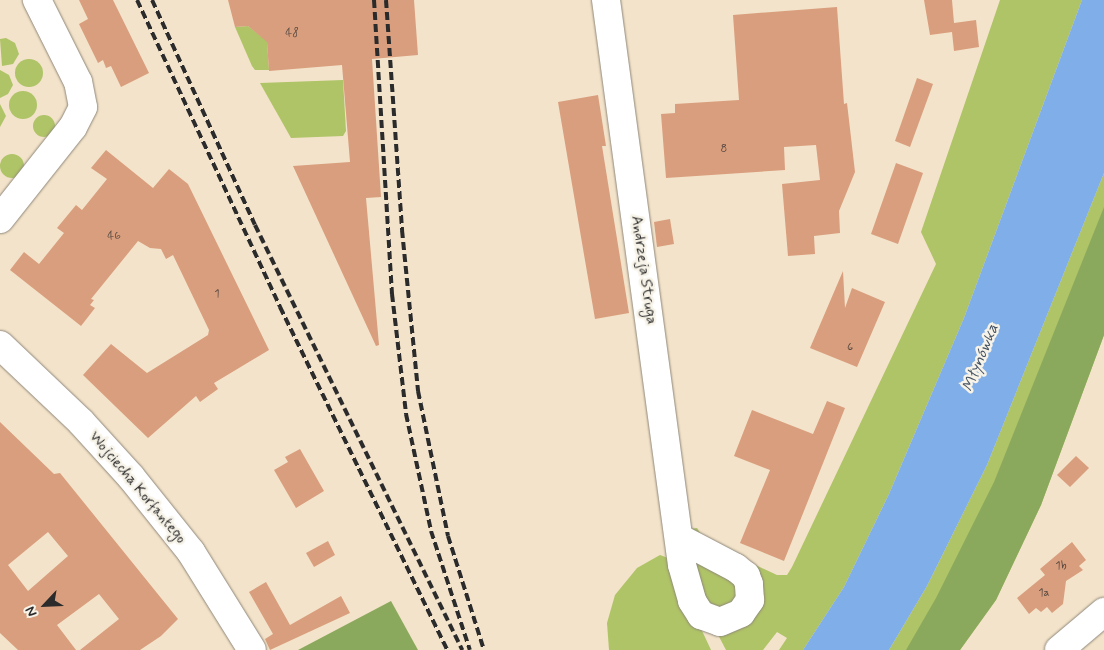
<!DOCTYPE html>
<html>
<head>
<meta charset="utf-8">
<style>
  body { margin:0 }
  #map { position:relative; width:1104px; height:650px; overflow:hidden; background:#f3e3ca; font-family:Mynerve,sans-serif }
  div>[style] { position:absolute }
  .green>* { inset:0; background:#afc367 }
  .round { border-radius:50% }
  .forest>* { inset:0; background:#8ba95c }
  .water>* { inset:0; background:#7faee9 }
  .building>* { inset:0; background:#d99e7d }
  .roads { filter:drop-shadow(0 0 1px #8f877a) drop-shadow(0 0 1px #8f877a) }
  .minor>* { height:28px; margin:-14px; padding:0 14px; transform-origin:14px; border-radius:14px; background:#fff }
  .rail>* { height:4px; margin-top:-2px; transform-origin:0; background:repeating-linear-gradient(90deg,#2b2b2b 0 8px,transparent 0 12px) }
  span { translate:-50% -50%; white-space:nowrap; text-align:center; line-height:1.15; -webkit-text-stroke:5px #f7f3e8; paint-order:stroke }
  .number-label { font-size:12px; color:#564840 }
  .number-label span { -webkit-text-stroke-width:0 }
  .street-label { font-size:15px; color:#2b2b2b }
  .water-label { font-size:16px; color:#445264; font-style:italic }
  .north { position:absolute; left:20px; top:580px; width:50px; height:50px; -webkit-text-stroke:4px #f7f3e8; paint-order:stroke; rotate:245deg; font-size:14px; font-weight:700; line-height:20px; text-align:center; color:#2b2b2b }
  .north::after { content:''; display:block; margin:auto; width:18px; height:22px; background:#2b2b2b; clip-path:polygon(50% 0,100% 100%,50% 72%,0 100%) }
</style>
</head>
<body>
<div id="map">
  <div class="green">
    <div style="clip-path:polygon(1000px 0,1082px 0,964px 318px,889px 494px,844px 587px,803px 650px,779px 650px,787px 638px,777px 632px,763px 650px,726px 650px,715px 629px,754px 608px,690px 529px,697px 528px,706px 542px,777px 575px,787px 575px,792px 567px,936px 264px,921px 232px)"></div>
    <div style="clip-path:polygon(248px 26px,267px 41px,269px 70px,255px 70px,252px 66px,235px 27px)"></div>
    <div style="clip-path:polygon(6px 38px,15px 43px,19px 54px,13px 64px,2px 66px,0 39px)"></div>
    <div class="round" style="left:15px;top:59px;width:28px;height:28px"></div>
    <div style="clip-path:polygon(0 70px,9px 75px,13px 85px,8px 94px,0 98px)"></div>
    <div style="clip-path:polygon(343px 80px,346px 131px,343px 136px,291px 138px,260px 83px)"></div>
    <div class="round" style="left:9px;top:91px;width:28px;height:28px"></div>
    <div style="clip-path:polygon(0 104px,6px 116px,0 127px)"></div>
    <div class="round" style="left:33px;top:115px;width:22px;height:22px"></div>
    <div class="round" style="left:0;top:154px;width:24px;height:24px"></div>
    <div style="clip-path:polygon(1104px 173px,1104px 335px,1041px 505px,996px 600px,960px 650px,889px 650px,927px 586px,987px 465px)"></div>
    <div style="clip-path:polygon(660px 555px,668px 558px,711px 650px,609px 650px,607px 623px,615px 595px,637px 568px)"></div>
    <div style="clip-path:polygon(689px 558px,733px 574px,743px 598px,712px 614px)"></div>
  </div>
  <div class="forest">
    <div style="clip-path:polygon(1104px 207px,1104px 335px,1041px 505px,996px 600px,960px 650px,906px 650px,936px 598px,994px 482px)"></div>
    <div style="clip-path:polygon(391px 601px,418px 650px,298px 650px)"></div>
  </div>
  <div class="water">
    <div style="clip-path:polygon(1082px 0,1104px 0,1104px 173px,987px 465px,927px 586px,889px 650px,803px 650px,844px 587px,889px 494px,964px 318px)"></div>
  </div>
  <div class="building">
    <div style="clip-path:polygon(79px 0,113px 0,149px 73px,121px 87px,111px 66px,106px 68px,103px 60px,98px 63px,79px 24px,88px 19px)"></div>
    <div style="clip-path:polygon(228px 0,414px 0,418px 55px,372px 59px,381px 197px,366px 198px,379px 345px,376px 346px,293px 166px,350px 162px,342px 65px,269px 71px,267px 42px,248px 26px,235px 27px)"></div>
    <div style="clip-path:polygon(924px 0,952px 0,954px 23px,976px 20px,979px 47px,954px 51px,952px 32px,930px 35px)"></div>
    <div style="clip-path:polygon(837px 7px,844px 104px,847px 103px,855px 172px,839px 211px,840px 233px,814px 236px,815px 254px,788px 256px,782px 184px,820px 180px,816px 145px,784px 147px,785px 170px,666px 178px,661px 114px,675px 113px,675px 104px,739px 100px,733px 15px)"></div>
    <div style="clip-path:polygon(917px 78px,933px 84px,910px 147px,895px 141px)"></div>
    <div style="clip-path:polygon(598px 95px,606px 146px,602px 146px,629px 313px,595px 319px,558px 102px)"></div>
    <div style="clip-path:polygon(106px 150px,153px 188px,169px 169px,188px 184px,269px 350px,214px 383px,218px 389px,200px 402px,196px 396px,148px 438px,83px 375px,111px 344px,147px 373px,208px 335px,209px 330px,173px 255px,166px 259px,161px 249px,150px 248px,138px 241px,91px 299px,94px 300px,90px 305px,95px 308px,81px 326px,10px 270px,24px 252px,39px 264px,64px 233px,57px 228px,76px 205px,82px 210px,107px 179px,91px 168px)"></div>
    <div style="clip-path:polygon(896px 163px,923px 173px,898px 244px,871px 234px)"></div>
    <div style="clip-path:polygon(670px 219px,674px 244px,657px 247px,654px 222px)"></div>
    <div style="clip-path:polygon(843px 271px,845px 308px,852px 288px,885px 302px,857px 367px,810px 348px)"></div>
    <div style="clip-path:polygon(827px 401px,845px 408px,784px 561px,740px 543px,770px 470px,734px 456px,752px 410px,813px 434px)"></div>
    <div style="clip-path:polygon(evenodd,0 422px,54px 474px,60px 473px,178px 619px,161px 636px,140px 650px,80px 650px,119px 619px,99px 594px,57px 625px,76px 650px,18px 650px,0 633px,0 422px,48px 532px,68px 556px,28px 591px,8px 565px,48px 532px)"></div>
    <div style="clip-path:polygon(300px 449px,324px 491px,296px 508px,274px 470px,288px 462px,285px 457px)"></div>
    <div style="clip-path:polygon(1076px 456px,1089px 468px,1070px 487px,1057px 475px)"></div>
    <div style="clip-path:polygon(328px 541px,335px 555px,314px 567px,306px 553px)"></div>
    <div style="clip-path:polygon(1072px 542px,1086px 560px,1079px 566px,1083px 570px,1066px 581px,1063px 604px,1052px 613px,1047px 607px,1041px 612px,1036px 608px,1029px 614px,1017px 598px,1045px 575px,1040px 569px)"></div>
    <div style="clip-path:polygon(266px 582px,290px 625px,341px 596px,350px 613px,270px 650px,265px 639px,273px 634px,249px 592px)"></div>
  </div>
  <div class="roads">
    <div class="minor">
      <div style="left:606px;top:0;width:570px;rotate:82.34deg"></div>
      <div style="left:682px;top:565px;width:37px;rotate:74deg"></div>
      <div style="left:692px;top:601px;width:17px;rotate:57deg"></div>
      <div style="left:701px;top:615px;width:20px;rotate:20deg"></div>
      <div style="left:720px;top:622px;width:23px;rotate:-23deg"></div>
      <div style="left:741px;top:613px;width:16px;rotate:-55deg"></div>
      <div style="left:750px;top:600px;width:16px;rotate:-94deg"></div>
      <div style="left:749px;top:584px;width:9px;rotate:-111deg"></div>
      <div style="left:746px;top:576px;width:13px;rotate:-141deg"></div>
      <div style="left:736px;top:568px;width:62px;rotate:-152.2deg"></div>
      <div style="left:0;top:219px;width:117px;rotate:-51.6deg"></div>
      <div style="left:73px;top:127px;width:22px;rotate:-63deg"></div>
      <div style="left:83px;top:107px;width:25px;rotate:-101deg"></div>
      <div style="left:78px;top:82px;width:92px;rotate:-116.6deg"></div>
      <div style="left:0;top:345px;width:112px;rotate:43.5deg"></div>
      <div style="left:81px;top:422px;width:74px;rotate:47.7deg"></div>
      <div style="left:131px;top:477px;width:96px;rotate:51.3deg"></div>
      <div style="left:191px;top:552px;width:115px;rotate:58.1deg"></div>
      <div style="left:1059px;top:650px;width:59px;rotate:-40.2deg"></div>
    </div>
  </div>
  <div class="rail">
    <div style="left:137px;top:0;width:339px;rotate:65deg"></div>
    <div style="left:280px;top:307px;width:381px;rotate:64deg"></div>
    <div style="left:152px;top:0;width:247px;rotate:65.4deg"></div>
    <div style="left:255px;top:225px;width:473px;rotate:64deg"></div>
    <div style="left:374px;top:0;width:295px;rotate:86.5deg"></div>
    <div style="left:392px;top:294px;width:121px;rotate:83.3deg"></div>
    <div style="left:406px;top:414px;width:120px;rotate:77.9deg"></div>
    <div style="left:431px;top:531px;width:125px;rotate:71.9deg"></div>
    <div style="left:386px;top:0;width:231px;rotate:86deg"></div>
    <div style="left:402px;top:230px;width:162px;rotate:84.3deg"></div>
    <div style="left:418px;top:391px;width:148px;rotate:78.3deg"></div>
    <div style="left:448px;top:536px;width:120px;rotate:72.5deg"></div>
  </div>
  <div class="number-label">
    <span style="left:292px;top:34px">48</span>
    <span style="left:724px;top:150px">8</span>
    <span style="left:114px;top:237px">46</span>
    <span style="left:217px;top:295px">1</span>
    <span style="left:850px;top:348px">6</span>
    <span style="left:1061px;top:567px">1b</span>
    <span style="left:1044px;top:594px">1a</span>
  </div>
  <div class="street-label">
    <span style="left:643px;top:270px;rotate:82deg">Andrzeja Struga</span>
    <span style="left:137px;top:488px;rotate:50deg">Wojciecha Korfantego</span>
  </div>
  <div class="water-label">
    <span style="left:981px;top:358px;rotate:-68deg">Młynówka</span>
  </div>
  <div class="north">N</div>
</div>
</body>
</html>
